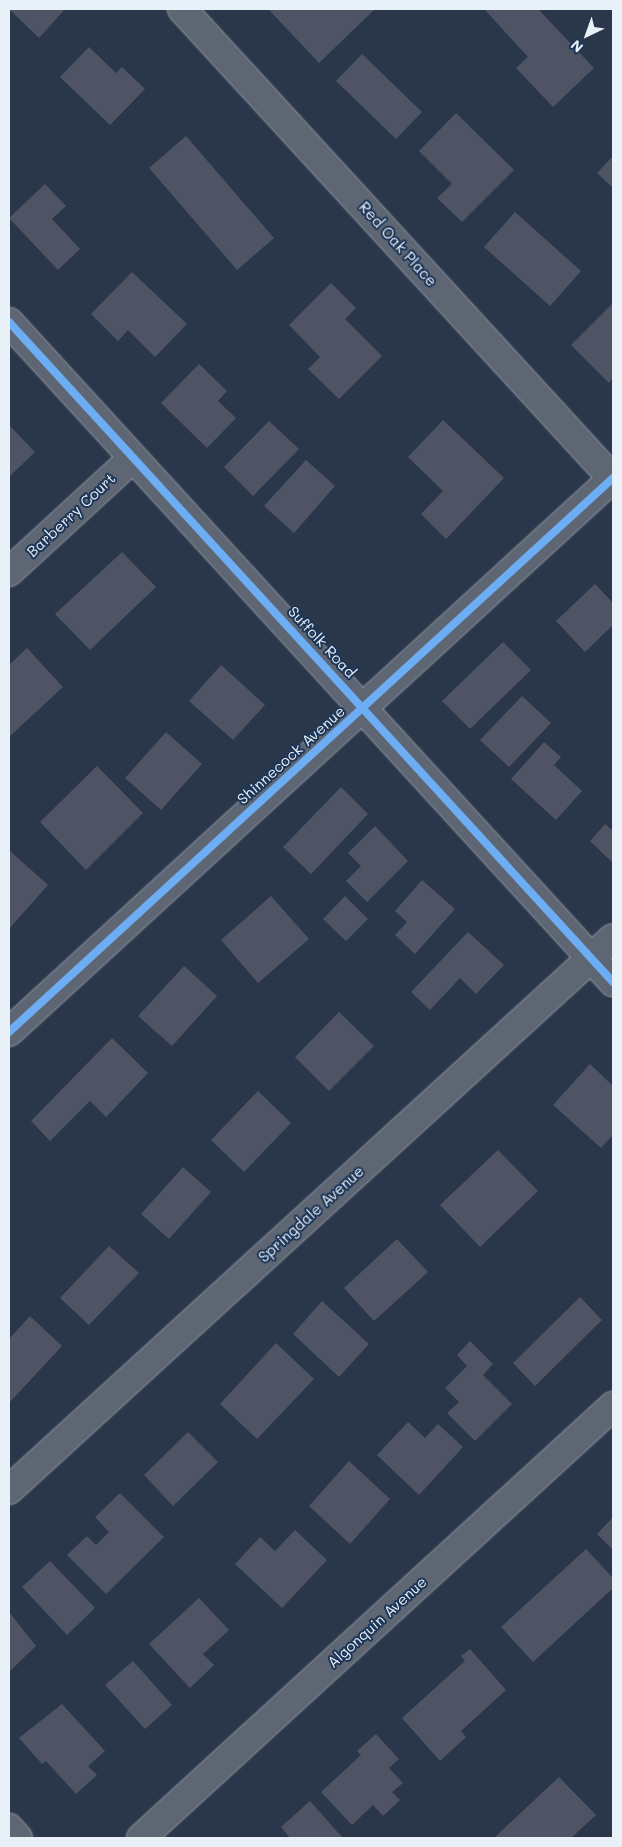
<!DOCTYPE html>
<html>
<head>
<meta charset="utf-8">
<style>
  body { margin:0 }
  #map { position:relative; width:622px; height:1847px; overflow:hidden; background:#2a374a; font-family:Mali,sans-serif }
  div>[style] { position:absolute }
  .building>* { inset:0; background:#4e5464 }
  .roads { filter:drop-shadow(0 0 1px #959da7) drop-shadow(0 0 1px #959da7) }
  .street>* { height:28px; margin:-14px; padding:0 14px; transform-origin:14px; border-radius:14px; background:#5d6672 }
  .cycleway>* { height:8px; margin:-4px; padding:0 4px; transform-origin:4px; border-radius:4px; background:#6dadf4 }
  span { translate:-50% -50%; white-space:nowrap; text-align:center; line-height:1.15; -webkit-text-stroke:4px #1d3557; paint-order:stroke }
  .street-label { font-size:15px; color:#e8f1f8 }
  .frame { position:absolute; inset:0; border:10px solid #e8f1f8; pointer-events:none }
  .north { position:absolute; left:562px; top:10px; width:50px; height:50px; -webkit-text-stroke:4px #1d3557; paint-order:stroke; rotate:222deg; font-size:14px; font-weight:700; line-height:20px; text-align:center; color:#e8f1f8 }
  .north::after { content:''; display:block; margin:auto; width:18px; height:22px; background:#e8f1f8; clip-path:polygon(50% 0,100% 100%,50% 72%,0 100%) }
</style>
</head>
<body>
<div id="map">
  <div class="building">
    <div style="clip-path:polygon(9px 9px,65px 9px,39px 38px)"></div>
    <div style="clip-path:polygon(273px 9px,373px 9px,374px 10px,319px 63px,270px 11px)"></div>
    <div style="clip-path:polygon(484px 9px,538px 9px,594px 68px,553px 107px,516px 68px,528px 57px)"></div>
    <div style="clip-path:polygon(89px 47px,116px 73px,122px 67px,145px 89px,110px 125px,60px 77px)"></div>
    <div style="clip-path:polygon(362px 54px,422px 112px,396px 139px,336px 81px)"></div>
    <div style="clip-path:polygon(456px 113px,514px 170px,462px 222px,437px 198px,452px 184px,419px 151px)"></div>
    <div style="clip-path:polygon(186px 136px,274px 238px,237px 270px,149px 168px)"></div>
    <div style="clip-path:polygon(613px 156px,613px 188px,597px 173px)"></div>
    <div style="clip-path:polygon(45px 184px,66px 206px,52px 219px,80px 249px,58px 270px,9px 218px)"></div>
    <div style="clip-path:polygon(515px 212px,581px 271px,550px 306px,484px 247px)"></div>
    <div style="clip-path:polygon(132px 272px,187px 324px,155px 357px,128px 330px,118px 341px,91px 314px)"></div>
    <div style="clip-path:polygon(331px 283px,356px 308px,345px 319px,382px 356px,339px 399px,308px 369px,320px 357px,289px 325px)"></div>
    <div style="clip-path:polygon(613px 303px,613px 378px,609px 383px,571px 345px)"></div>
    <div style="clip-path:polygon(199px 364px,227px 391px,218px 401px,236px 418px,207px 448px,161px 403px)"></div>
    <div style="clip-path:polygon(443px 420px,504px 478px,446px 539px,421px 514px,443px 491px,408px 457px)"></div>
    <div style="clip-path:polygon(269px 421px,299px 449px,253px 496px,224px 467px)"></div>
    <div style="clip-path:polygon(9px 425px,35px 452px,9px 477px)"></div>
    <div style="clip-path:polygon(306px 460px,335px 486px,294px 533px,264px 506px)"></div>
    <div style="clip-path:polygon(122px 552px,156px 587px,90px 650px,55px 614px)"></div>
    <div style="clip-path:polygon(595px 584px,613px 603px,613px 625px,585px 652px,556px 621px)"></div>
    <div style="clip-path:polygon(503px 642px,531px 670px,470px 729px,442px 701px)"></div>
    <div style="clip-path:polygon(27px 648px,63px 687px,9px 737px,9px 665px)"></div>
    <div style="clip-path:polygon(221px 665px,265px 705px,233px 740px,189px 701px)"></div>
    <div style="clip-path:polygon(522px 696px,551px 723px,509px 767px,480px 740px)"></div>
    <div style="clip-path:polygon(166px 732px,202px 764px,161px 810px,125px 778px)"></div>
    <div style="clip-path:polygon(544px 742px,561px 757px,554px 765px,582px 791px,556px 820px,511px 779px)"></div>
    <div style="clip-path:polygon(97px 766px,143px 813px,86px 870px,40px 822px)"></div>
    <div style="clip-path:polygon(341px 787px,368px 814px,311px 874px,283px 847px)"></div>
    <div style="clip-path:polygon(605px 824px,613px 831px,613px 863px,590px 841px)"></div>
    <div style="clip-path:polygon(375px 826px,408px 861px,367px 902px,346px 881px,361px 866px,348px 853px)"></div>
    <div style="clip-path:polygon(9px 850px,48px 885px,9px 929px)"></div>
    <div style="clip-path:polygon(422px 880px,455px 909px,415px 954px,395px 935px,407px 922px,395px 911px)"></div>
    <div style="clip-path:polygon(271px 896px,309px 939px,258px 983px,221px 940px)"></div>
    <div style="clip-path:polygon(345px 896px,368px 919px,346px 941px,323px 919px)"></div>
    <div style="clip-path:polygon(468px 932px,504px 965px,476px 994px,460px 978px,430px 1010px,411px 992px)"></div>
    <div style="clip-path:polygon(184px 966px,217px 996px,172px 1046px,138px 1016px)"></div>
    <div style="clip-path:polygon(339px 1012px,374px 1046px,329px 1091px,295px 1057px)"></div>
    <div style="clip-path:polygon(112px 1038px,148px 1073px,106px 1117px,90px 1101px,50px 1141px,31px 1121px)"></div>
    <div style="clip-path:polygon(590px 1064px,613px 1086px,613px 1135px,601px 1148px,553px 1105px)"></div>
    <div style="clip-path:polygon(258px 1091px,291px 1123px,244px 1172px,211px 1140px)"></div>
    <div style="clip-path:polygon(498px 1150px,538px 1191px,480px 1247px,440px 1205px)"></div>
    <div style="clip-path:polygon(183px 1167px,211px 1192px,169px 1239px,141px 1214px)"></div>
    <div style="clip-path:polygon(397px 1239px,428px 1272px,374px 1321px,344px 1288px)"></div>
    <div style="clip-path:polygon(109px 1246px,139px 1273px,89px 1325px,60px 1298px)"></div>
    <div style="clip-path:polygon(580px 1297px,602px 1320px,535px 1386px,513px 1363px)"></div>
    <div style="clip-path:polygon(322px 1301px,369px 1344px,339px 1377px,293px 1334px)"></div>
    <div style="clip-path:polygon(30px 1316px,62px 1346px,9px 1403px,9px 1339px)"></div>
    <div style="clip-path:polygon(470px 1341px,493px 1364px,483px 1375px,512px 1404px,475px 1441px,447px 1413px,459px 1402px,445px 1388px,467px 1366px,457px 1355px)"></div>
    <div style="clip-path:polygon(276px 1343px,314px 1379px,257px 1439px,220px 1404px)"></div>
    <div style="clip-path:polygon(408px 1422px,425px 1438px,438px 1424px,463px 1447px,419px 1495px,377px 1455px)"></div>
    <div style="clip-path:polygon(188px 1432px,218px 1462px,173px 1506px,144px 1475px)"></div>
    <div style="clip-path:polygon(349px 1461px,390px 1499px,350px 1544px,309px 1506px)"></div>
    <div style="clip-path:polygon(120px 1493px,164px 1537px,106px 1594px,67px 1555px,87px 1536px,96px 1545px,109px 1532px,95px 1517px)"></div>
    <div style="clip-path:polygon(613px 1517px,613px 1550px,597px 1534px)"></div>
    <div style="clip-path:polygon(295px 1530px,327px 1560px,282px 1608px,235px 1564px,260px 1537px,275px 1551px)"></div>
    <div style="clip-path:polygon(586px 1549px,613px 1578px,613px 1588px,533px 1662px,501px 1627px)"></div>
    <div style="clip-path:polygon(50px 1561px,95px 1608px,67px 1635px,22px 1587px)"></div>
    <div style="clip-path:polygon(199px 1598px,229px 1630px,203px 1654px,214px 1665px,190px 1688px,149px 1644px)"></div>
    <div style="clip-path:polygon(9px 1612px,36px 1646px,9px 1672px)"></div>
    <div style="clip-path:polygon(470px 1649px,506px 1690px,461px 1731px,466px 1737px,440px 1761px,402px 1718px,465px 1661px,461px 1656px)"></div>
    <div style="clip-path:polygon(133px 1661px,172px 1705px,145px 1729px,105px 1685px)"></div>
    <div style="clip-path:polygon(62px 1704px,105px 1751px,88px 1766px,97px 1775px,76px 1794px,46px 1761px,42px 1764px,19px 1738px)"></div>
    <div style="clip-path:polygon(376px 1734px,399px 1759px,389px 1768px,403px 1783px,392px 1792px,400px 1800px,383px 1816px,373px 1805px,352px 1825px,321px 1792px,361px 1755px,357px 1751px)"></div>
    <div style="clip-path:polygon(559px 1777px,596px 1815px,571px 1838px,495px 1837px)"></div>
    <div style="clip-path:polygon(310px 1801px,342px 1837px,341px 1838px,290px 1838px,281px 1827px)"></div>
  </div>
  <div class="roads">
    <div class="street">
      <div style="left:182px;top:9px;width:638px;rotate:47.48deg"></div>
      <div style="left:9px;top:322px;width:895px;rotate:47.54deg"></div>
      <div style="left:9px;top:572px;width:168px;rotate:-42.6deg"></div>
      <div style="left:9px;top:1032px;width:820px;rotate:-42.53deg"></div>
      <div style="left:9px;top:1490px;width:818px;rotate:-42.42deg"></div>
      <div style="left:9px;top:1828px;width:13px;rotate:48deg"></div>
      <div style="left:141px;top:1838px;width:640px;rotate:-42.47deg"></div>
    </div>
  </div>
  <div class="cycleway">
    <div style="left:9px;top:322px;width:895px;rotate:47.54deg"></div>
    <div style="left:9px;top:1032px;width:820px;rotate:-42.53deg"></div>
  </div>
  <div class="street-label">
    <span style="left:398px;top:244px;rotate:48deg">Red Oak Place</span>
    <span style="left:71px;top:515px;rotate:-43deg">Barberry Court</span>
    <span style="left:322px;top:642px;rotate:47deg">Suffolk Road</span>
    <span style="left:291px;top:755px;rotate:-42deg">Shinnecock Avenue</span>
    <span style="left:311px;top:1214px;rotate:-42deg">Springdale Avenue</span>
    <span style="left:377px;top:1622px;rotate:-42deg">Algonquin Avenue</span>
  </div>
  <div class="frame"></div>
  <div class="north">N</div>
</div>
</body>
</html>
